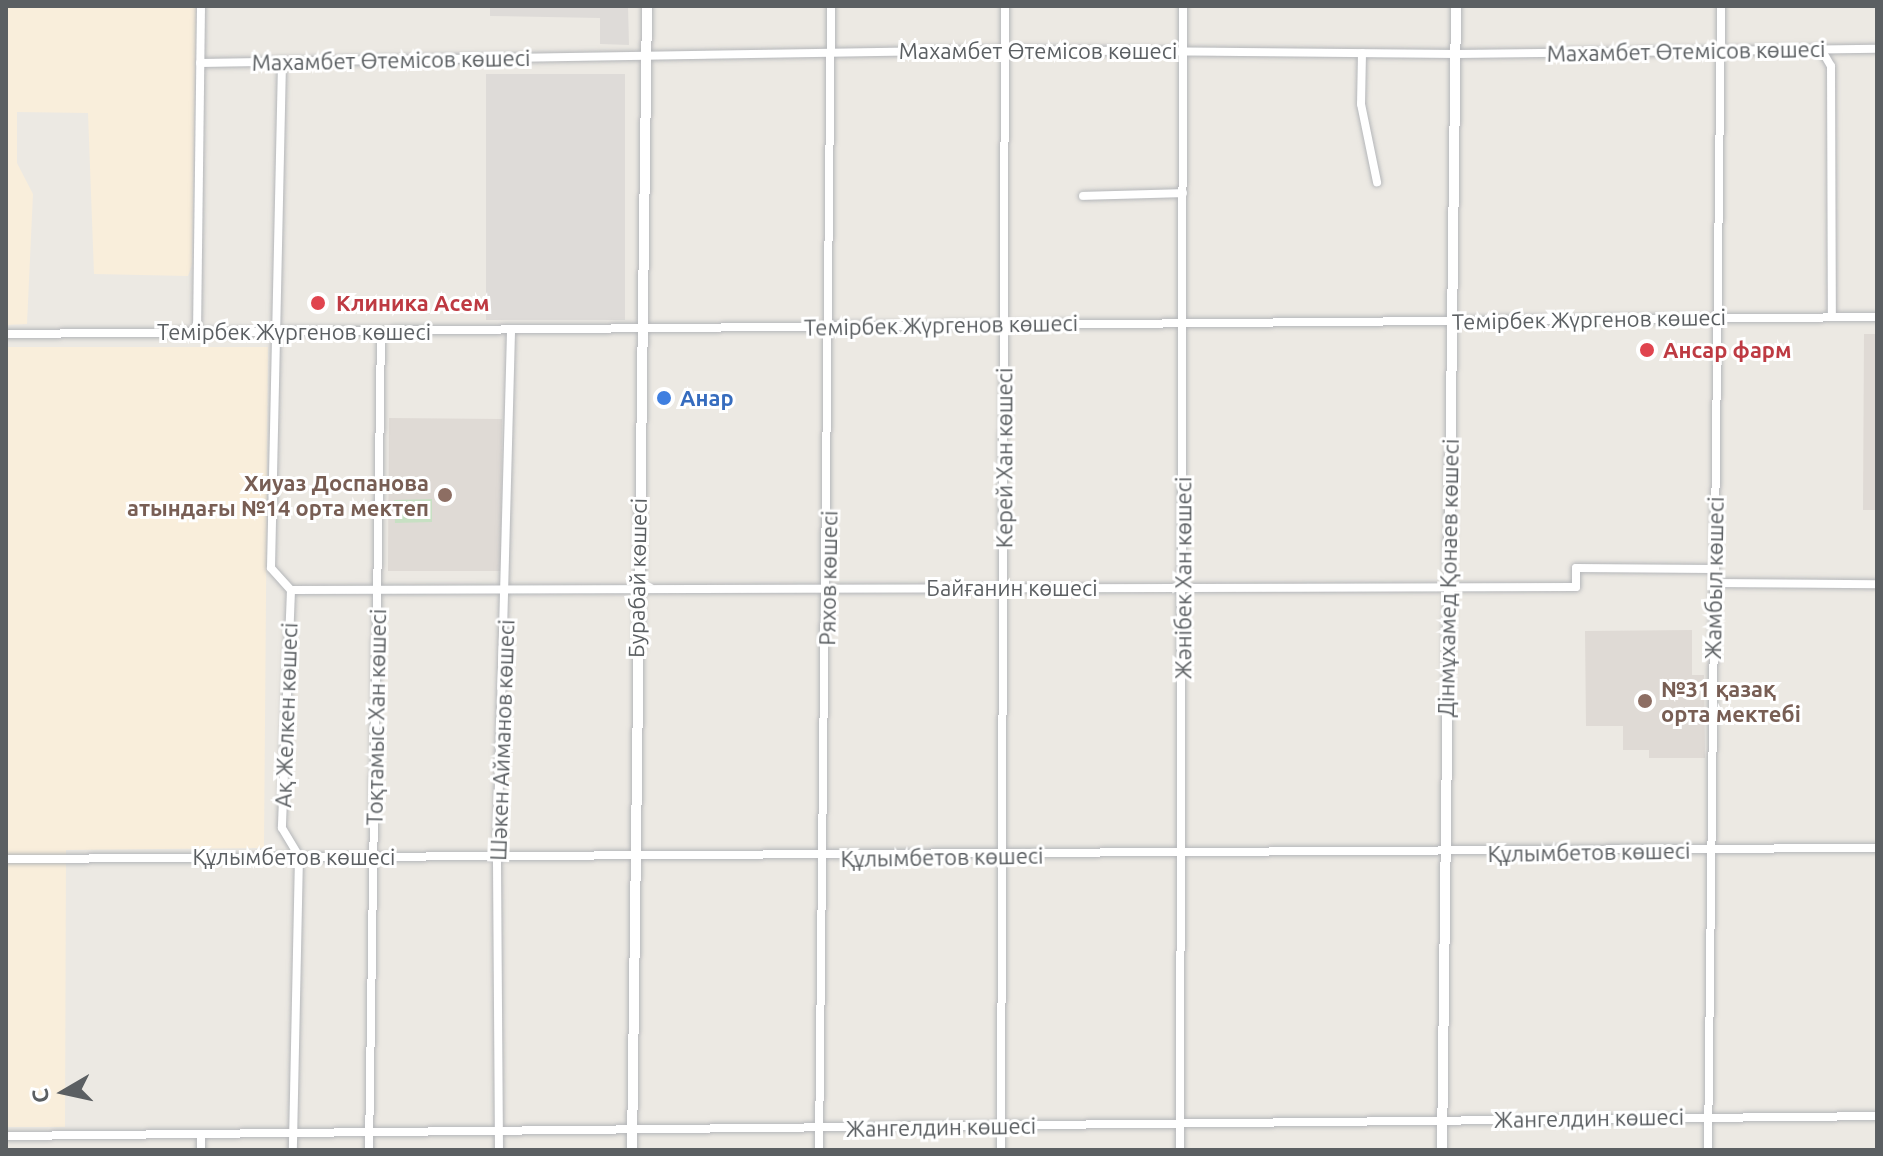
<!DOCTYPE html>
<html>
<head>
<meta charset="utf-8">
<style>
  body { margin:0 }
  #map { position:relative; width:1883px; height:1156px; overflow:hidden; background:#ece9e3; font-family:Ubuntu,sans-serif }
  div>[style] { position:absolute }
  .commercial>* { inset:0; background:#f9eedb }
  .industrial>* { inset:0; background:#dedbd8 }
  .education>* { inset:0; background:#dfdad5 }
  .green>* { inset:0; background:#c7e0c3 }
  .roads { filter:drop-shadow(0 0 2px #b4b6b9) drop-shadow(0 0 2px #b4b6b9) }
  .minor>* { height:8px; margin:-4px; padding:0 4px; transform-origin:4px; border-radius:4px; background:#fff }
  .tertiary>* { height:10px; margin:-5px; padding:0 5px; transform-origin:5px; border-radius:5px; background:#fff }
  .dots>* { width:22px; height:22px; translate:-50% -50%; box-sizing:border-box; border:4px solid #fff; border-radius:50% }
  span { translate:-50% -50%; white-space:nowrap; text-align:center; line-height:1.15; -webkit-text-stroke:6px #fff; paint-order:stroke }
  .street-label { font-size:22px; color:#5b5f62 }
  .health-label { font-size:22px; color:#be3a42; font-weight:700 }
  .left { translate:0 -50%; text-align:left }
  .shop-label { font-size:22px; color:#366cbe; font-weight:700 }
  .education-label { font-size:22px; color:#785e54; font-weight:700 }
  .right { translate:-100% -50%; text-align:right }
  .frame { position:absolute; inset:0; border:8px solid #5b5f62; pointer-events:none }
  .north { position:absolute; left:24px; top:1052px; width:80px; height:80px; -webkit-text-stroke:6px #fff; paint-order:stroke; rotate:261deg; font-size:22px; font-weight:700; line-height:32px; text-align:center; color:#5b5f62 }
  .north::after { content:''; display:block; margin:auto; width:28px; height:36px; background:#5b5f62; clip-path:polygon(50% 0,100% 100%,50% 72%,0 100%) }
</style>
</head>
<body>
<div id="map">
  <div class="commercial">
    <div style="clip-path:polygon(6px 6px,196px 6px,192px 265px,188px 276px,94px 274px,88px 113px,17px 112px,17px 163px,33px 194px,27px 324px,6px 325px)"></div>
    <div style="clip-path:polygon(6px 347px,268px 347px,264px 848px,66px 850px,65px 1127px,6px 1127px)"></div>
  </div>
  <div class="industrial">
    <div style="clip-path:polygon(490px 6px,628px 6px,629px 45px,600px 44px,600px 18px,490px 16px)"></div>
    <div style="clip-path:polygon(486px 74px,625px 74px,625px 320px,486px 320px)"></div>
  </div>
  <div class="education">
    <div style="clip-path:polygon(1864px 334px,1877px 334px,1877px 510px,1863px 510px)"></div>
    <div style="clip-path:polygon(389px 418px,502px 419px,501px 571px,388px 571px)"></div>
    <div style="clip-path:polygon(1692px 630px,1692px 675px,1704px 675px,1705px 758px,1649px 758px,1649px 750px,1623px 750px,1623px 726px,1586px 726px,1585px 631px)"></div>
  </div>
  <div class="green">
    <div style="clip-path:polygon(432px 499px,432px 522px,395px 523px,394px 500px)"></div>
  </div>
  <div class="roads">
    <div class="minor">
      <div style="left:1821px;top:49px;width:20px;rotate:60deg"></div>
      <div style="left:1831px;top:66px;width:251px;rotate:89.8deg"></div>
      <div style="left:1362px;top:53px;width:51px;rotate:91.1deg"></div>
      <div style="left:1361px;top:104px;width:80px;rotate:78.4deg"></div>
      <div style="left:200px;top:63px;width:804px;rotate:-0.93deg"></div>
      <div style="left:1004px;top:50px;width:453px;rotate:0.5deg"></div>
      <div style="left:1457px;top:54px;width:420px;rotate:-0.7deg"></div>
      <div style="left:282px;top:63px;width:505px;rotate:91.25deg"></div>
      <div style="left:271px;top:568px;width:30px;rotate:48deg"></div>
      <div style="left:291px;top:590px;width:238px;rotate:92.2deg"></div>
      <div style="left:282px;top:828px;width:33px;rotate:59deg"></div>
      <div style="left:299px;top:856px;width:294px;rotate:91.2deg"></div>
      <div style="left:1083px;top:196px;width:100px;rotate:-1.7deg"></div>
      <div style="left:197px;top:333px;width:327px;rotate:-89.3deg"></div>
      <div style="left:6px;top:334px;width:1871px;rotate:-0.52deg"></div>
      <div style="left:1714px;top:583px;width:163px;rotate:0.4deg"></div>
      <div style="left:291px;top:590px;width:1285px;rotate:-0.13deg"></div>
      <div style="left:1576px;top:587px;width:19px;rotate:-90deg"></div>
      <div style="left:1576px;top:568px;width:138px;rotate:0.4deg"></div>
      <div style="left:6px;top:859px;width:1871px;rotate:-0.34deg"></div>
      <div style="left:6px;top:1136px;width:1871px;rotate:-0.61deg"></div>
      <div style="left:201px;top:1136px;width:14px;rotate:90deg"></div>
      <div style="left:369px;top:1150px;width:818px;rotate:-89.16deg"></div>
      <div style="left:499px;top:1150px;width:294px;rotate:-90.4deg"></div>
      <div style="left:497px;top:856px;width:525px;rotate:-88.47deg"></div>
      <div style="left:819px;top:1150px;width:1144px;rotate:-89.4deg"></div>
      <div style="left:1001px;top:1150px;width:1144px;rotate:-89.8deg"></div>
      <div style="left:1180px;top:1150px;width:1144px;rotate:-89.85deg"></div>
      <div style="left:1708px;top:1150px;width:1144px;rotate:-89.35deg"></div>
    </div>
    <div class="tertiary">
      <div style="left:632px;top:1150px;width:1144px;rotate:-89.25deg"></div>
      <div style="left:1442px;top:1150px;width:1144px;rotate:-89.3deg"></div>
    </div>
  </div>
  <div class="dots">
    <div style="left:318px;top:303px;background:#e0444e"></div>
    <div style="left:1647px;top:350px;background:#e0444e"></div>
    <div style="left:664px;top:398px;background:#3f7fe0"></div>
    <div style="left:445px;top:495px;background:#8d6e63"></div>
    <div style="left:1645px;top:701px;background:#8d6e63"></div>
  </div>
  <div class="street-label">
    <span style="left:1038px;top:51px">Махамбет Өтемісов көшесі</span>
    <span style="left:1686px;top:51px;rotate:-1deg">Махамбет Өтемісов көшесі</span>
    <span style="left:391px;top:60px;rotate:-1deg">Махамбет Өтемісов көшесі</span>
    <span style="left:1589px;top:319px;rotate:-1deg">Темірбек Жүргенов көшесі</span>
    <span style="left:941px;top:325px;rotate:-1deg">Темірбек Жүргенов көшесі</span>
    <span style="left:294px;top:332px">Темірбек Жүргенов көшесі</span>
    <span style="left:1004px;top:458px;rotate:-90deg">Керей Хан көшесі</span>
    <span style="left:637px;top:578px;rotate:-89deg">Бурабай көшесі</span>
    <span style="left:828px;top:578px;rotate:-89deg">Ряхов көшесі</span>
    <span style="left:1183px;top:578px;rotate:-90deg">Жәнібек Хан көшесі</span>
    <span style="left:1448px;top:578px;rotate:-89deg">Дінмұхамед Қонаев көшесі</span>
    <span style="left:1714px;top:578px;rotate:-89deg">Жамбыл көшесі</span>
    <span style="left:1012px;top:588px">Байғанин көшесі</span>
    <span style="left:286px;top:715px;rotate:-88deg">Ақ Желкен көшесі</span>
    <span style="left:376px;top:717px;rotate:-89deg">Тоқтамыс Хан көшесі</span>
    <span style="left:502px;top:740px;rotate:-88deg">Шәкен Айманов көшесі</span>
    <span style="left:1589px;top:852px;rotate:-1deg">Құлымбетов көшесі</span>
    <span style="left:294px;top:857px">Құлымбетов көшесі</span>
    <span style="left:942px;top:857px;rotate:-1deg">Құлымбетов көшесі</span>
    <span style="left:1589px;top:1118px;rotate:-1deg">Жангелдин көшесі</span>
    <span style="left:941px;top:1127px;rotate:-1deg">Жангелдин көшесі</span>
  </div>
  <div class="health-label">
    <span class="left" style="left:336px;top:303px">Клиника Асем</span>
    <span class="left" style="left:1663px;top:350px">Ансар фарм</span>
  </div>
  <div class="shop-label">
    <span class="left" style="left:680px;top:398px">Анар</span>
  </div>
  <div class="education-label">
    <span class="right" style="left:429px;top:495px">Хиуаз Доспанова<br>атындағы №14 орта мектеп</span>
    <span class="left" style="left:1661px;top:701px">№31 қазақ<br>орта мектебі</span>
  </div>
  <div class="frame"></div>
  <div class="north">С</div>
</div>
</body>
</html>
